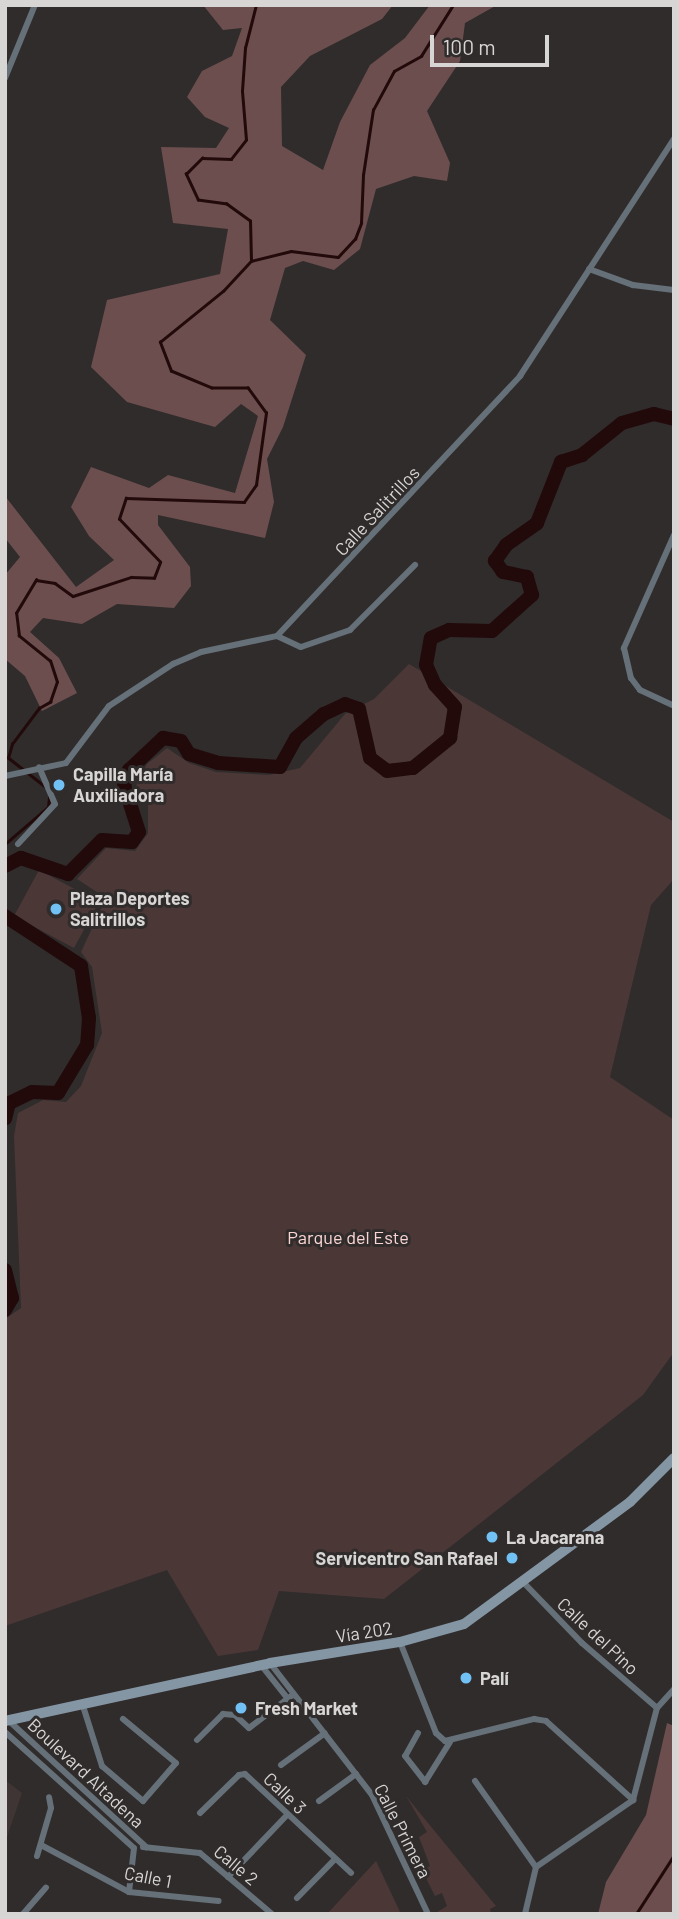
<!DOCTYPE html>
<html>
<head>
<meta charset="utf-8">
<style>
  body { margin:0 }
  #map { position:relative; width:679px; height:1919px; overflow:hidden; background:#302c2c; font-family:Barlow,sans-serif }
  div>[style] { position:absolute }
  .built>* { inset:0; background:#3f3534 }
  .green>* { inset:0; background:#4c3737 }
  .forest>* { inset:0; background:#6c4e4e }
  .stream>* { height:2.5px; margin:-1.25px; padding:0 1.25px; transform-origin:1.25px; border-radius:1.25px; background:#220a0b }
  .river>* { height:14px; margin:-7px; padding:0 7px; transform-origin:7px; border-radius:7px; background:#220a0b }
  .minor>* { height:6px; margin:-3px; padding:0 3px; transform-origin:3px; border-radius:3px; background:#657078 }
  .secondary>* { height:10px; margin:-5px; padding:0 5px; transform-origin:5px; border-radius:5px; background:#8496a3 }
  .dots>* { width:19px; height:19px; translate:-50% -50%; box-sizing:border-box; border:4px solid #302c2c; border-radius:50% }
  span { translate:-50% -50%; white-space:nowrap; text-align:center; line-height:1.15; -webkit-text-stroke:6px #302c2c; paint-order:stroke }
  .street-label { font-size:18px; color:#d8d5d5 }
  .poi-label { font-size:18px; color:#d8d5d5; font-weight:700 }
  .left { translate:0 -50%; text-align:left }
  .right { translate:-100% -50%; text-align:right }
  .park-label { font-size:18px; color:#fbd5d4 }
  .frame { position:absolute; inset:0; border:7px solid #d8d5d5; pointer-events:none }
  .scale { position:absolute; left:430px; top:35px; width:119px; height:32px; box-sizing:border-box; border:4px solid #d8d5d5; border-top:0; padding-left:9px; font-size:21px; line-height:24px; white-space:nowrap; color:#d8d5d5; -webkit-text-stroke:5px #302c2c; paint-order:stroke }
</style>
</head>
<body>
<div id="map">
  <div class="built">
    <div style="clip-path:polygon(5px 1780px,22px 1793px,5px 1843px)"></div>
  </div>
  <div class="green">
    <div style="clip-path:polygon(409px 664px,674px 822px,674px 879px,651px 905px,610px 1077px,674px 1120px,674px 1352px,643px 1395px,384px 1599px,279px 1591px,258px 1650px,218px 1656px,167px 1570px,5px 1626px,5px 1319px,21px 1308px,14px 1136px,18px 1113px,43px 1100px,66px 1102px,81px 1086px,102px 1033px,92px 967px,81px 952px,106px 898px,77px 879px,106px 848px,135px 851px,148px 833px,148px 803px,136px 786px,147px 764px,167px 748px,189px 763px,216px 772px,269px 775px,300px 768px,345px 714px,374px 699px)"></div>
    <div style="clip-path:polygon(39px 870px,99px 902px,74px 948px,14px 916px)"></div>
    <div style="clip-path:polygon(406px 1796px,496px 1906px,490px 1909px,491px 1914px,434px 1914px,447px 1906px,442px 1893px,435px 1896px,422px 1870px,430px 1866px,419px 1837px,427px 1832px)"></div>
    <div style="clip-path:polygon(376px 1861px,401px 1914px,327px 1914px)"></div>
  </div>
  <div class="forest">
    <div style="clip-path:polygon(203px 5px,393px 5px,382px 19px,310px 56px,281px 87px,282px 146px,323px 170px,340px 122px,370px 65px,405px 38px,430px 5px,497px 5px,465px 23px,460px 61px,427px 111px,450px 163px,447px 181px,414px 176px,376px 189px,360px 249px,334px 270px,303px 261px,285px 268px,270px 320px,306px 355px,283px 427px,267px 459px,274px 502px,265px 538px,158px 515px,158px 525px,190px 567px,191px 586px,174px 608px,117px 604px,82px 624px,43px 618px,30px 632px,59px 658px,77px 693px,42px 711px,25px 676px,5px 659px,5px 575px,20px 557px,5px 538px,5px 496px,76px 587px,114px 560px,89px 536px,71px 507px,91px 467px,149px 488px,168px 475px,235px 493px,258px 416px,241px 404px,215px 427px,127px 402px,91px 367px,107px 300px,220px 274px,228px 229px,173px 223px,161px 147px,216px 148px,229px 128px,205px 117px,187px 97px,202px 71px,232px 56px,242px 28px,223px 30px)"></div>
    <div style="clip-path:polygon(667px 1723px,674px 1726px,674px 1914px,598px 1914px,606px 1882px,646px 1815px)"></div>
  </div>
  <div class="stream">
    <div style="left:251px;top:261px;width:40px;rotate:-91.4deg"></div>
    <div style="left:250px;top:221px;width:29px;rotate:-144deg"></div>
    <div style="left:227px;top:204px;width:29px;rotate:-172deg"></div>
    <div style="left:198px;top:200px;width:29px;rotate:-115deg"></div>
    <div style="left:186px;top:174px;width:23px;rotate:-45deg"></div>
    <div style="left:202px;top:158px;width:29px;rotate:2deg"></div>
    <div style="left:231px;top:159px;width:24px;rotate:-52deg"></div>
    <div style="left:246px;top:140px;width:49px;rotate:-94.7deg"></div>
    <div style="left:242px;top:91px;width:43px;rotate:-86deg"></div>
    <div style="left:245px;top:48px;width:44px;rotate:-75.7deg"></div>
    <div style="left:45px;top:787px;width:47px;rotate:-141.9deg"></div>
    <div style="left:8px;top:758px;width:15px;rotate:-74deg"></div>
    <div style="left:12px;top:744px;width:45px;rotate:-53.1deg"></div>
    <div style="left:39px;top:708px;width:13px;rotate:-29deg"></div>
    <div style="left:50px;top:702px;width:21px;rotate:-71deg"></div>
    <div style="left:57px;top:682px;width:22px;rotate:-108deg"></div>
    <div style="left:50px;top:661px;width:40px;rotate:-141deg"></div>
    <div style="left:19px;top:636px;width:23px;rotate:-97deg"></div>
    <div style="left:16px;top:613px;width:39px;rotate:-59deg"></div>
    <div style="left:36px;top:580px;width:19px;rotate:9deg"></div>
    <div style="left:55px;top:583px;width:22px;rotate:36deg"></div>
    <div style="left:73px;top:596px;width:61px;rotate:-18.1deg"></div>
    <div style="left:131px;top:577px;width:23px;rotate:2deg"></div>
    <div style="left:154px;top:578px;width:17px;rotate:-69deg"></div>
    <div style="left:160px;top:562px;width:59px;rotate:-133.6deg"></div>
    <div style="left:119px;top:519px;width:22px;rotate:-72deg"></div>
    <div style="left:126px;top:498px;width:118px;rotate:1.9deg"></div>
    <div style="left:244px;top:502px;width:21px;rotate:-55deg"></div>
    <div style="left:256px;top:485px;width:73px;rotate:-82.1deg"></div>
    <div style="left:266px;top:413px;width:31px;rotate:-126deg"></div>
    <div style="left:248px;top:388px;width:36px;rotate:180deg"></div>
    <div style="left:212px;top:388px;width:44px;rotate:-157.5deg"></div>
    <div style="left:171px;top:371px;width:31px;rotate:-111deg"></div>
    <div style="left:160px;top:342px;width:81px;rotate:-39deg"></div>
    <div style="left:223px;top:291px;width:41px;rotate:-47deg"></div>
    <div style="left:251px;top:261px;width:41px;rotate:-14deg"></div>
    <div style="left:291px;top:251px;width:47px;rotate:7.3deg"></div>
    <div style="left:338px;top:257px;width:25px;rotate:-47deg"></div>
    <div style="left:355px;top:239px;width:17px;rotate:-69deg"></div>
    <div style="left:361px;top:223px;width:48px;rotate:-87.6deg"></div>
    <div style="left:363px;top:175px;width:66px;rotate:-81.3deg"></div>
    <div style="left:373px;top:110px;width:44px;rotate:-61.7deg"></div>
    <div style="left:394px;top:71px;width:31px;rotate:-29deg"></div>
    <div style="left:421px;top:56px;width:60px;rotate:-57.9deg"></div>
    <div style="left:5px;top:844px;width:57px;rotate:-40.7deg"></div>
    <div style="left:48px;top:807px;width:10px;rotate:-84deg"></div>
    <div style="left:5px;top:855px;width:7px;rotate:74deg"></div>
    <div style="left:636px;top:1914px;width:70px;rotate:-57.2deg"></div>
  </div>
  <div class="river">
    <div style="left:5px;top:866px;width:18px;rotate:-27deg"></div>
    <div style="left:21px;top:858px;width:50px;rotate:18.8deg"></div>
    <div style="left:68px;top:874px;width:48px;rotate:-45deg"></div>
    <div style="left:102px;top:840px;width:30px;rotate:4deg"></div>
    <div style="left:132px;top:842px;width:12px;rotate:-55deg"></div>
    <div style="left:139px;top:832px;width:49px;rotate:-107.7deg"></div>
    <div style="left:124px;top:785px;width:16px;rotate:-72deg"></div>
    <div style="left:129px;top:770px;width:47px;rotate:-43.3deg"></div>
    <div style="left:163px;top:738px;width:18px;rotate:9deg"></div>
    <div style="left:181px;top:741px;width:15px;rotate:58deg"></div>
    <div style="left:189px;top:754px;width:30px;rotate:17deg"></div>
    <div style="left:218px;top:763px;width:62px;rotate:3.7deg"></div>
    <div style="left:280px;top:767px;width:33px;rotate:-61deg"></div>
    <div style="left:296px;top:738px;width:37px;rotate:-41deg"></div>
    <div style="left:324px;top:714px;width:23px;rotate:-25deg"></div>
    <div style="left:345px;top:704px;width:15px;rotate:20deg"></div>
    <div style="left:359px;top:709px;width:50px;rotate:77.3deg"></div>
    <div style="left:370px;top:758px;width:21px;rotate:37deg"></div>
    <div style="left:387px;top:771px;width:26px;rotate:-7deg"></div>
    <div style="left:413px;top:768px;width:48px;rotate:-39deg"></div>
    <div style="left:450px;top:738px;width:31px;rotate:-81deg"></div>
    <div style="left:455px;top:707px;width:30px;rotate:-132deg"></div>
    <div style="left:435px;top:685px;width:22px;rotate:-114deg"></div>
    <div style="left:426px;top:665px;width:27px;rotate:-80deg"></div>
    <div style="left:431px;top:638px;width:20px;rotate:-24deg"></div>
    <div style="left:449px;top:630px;width:43px;rotate:1.3deg"></div>
    <div style="left:492px;top:631px;width:54px;rotate:-42deg"></div>
    <div style="left:532px;top:595px;width:19px;rotate:-106deg"></div>
    <div style="left:527px;top:577px;width:25px;rotate:-168deg"></div>
    <div style="left:503px;top:572px;width:14px;rotate:-126deg"></div>
    <div style="left:495px;top:561px;width:19px;rotate:-55deg"></div>
    <div style="left:506px;top:545px;width:38px;rotate:-35deg"></div>
    <div style="left:537px;top:523px;width:66px;rotate:-68.5deg"></div>
    <div style="left:561px;top:462px;width:22px;rotate:-18deg"></div>
    <div style="left:582px;top:455px;width:51px;rotate:-38.7deg"></div>
    <div style="left:622px;top:423px;width:33px;rotate:-16deg"></div>
    <div style="left:654px;top:414px;width:21px;rotate:14deg"></div>
    <div style="left:5px;top:916px;width:91px;rotate:33.3deg"></div>
    <div style="left:81px;top:966px;width:53px;rotate:81.3deg"></div>
    <div style="left:89px;top:1018px;width:27px;rotate:94deg"></div>
    <div style="left:87px;top:1045px;width:56px;rotate:121.1deg"></div>
    <div style="left:58px;top:1093px;width:26px;rotate:-178deg"></div>
    <div style="left:32px;top:1092px;width:25px;rotate:154deg"></div>
    <div style="left:9px;top:1103px;width:16px;rotate:104deg"></div>
    <div style="left:5px;top:1270px;width:29px;rotate:76deg"></div>
    <div style="left:12px;top:1298px;width:14px;rotate:120deg"></div>
  </div>
  <div class="minor">
    <div style="left:5px;top:78px;width:79px;rotate:-67.7deg"></div>
    <div style="left:589px;top:269px;width:47px;rotate:20deg"></div>
    <div style="left:633px;top:285px;width:41px;rotate:7deg"></div>
    <div style="left:674px;top:535px;width:124px;rotate:113.9deg"></div>
    <div style="left:624px;top:648px;width:31px;rotate:77deg"></div>
    <div style="left:631px;top:678px;width:15px;rotate:53deg"></div>
    <div style="left:640px;top:690px;width:38px;rotate:25deg"></div>
    <div style="left:277px;top:636px;width:26px;rotate:25deg"></div>
    <div style="left:301px;top:647px;width:52px;rotate:-19.1deg"></div>
    <div style="left:350px;top:630px;width:92px;rotate:-45deg"></div>
    <div style="left:5px;top:776px;width:62px;rotate:-12deg"></div>
    <div style="left:66px;top:763px;width:71px;rotate:-53deg"></div>
    <div style="left:109px;top:706px;width:77px;rotate:-33.3deg"></div>
    <div style="left:173px;top:664px;width:30px;rotate:-23deg"></div>
    <div style="left:201px;top:652px;width:78px;rotate:-11.9deg"></div>
    <div style="left:277px;top:636px;width:356px;rotate:-46.9deg"></div>
    <div style="left:520px;top:376px;width:283px;rotate:-57deg"></div>
    <div style="left:18px;top:844px;width:54px;rotate:-47.2deg"></div>
    <div style="left:55px;top:804px;width:40px;rotate:-113.4deg"></div>
    <div style="left:523px;top:1582px;width:85px;rotate:46deg"></div>
    <div style="left:582px;top:1643px;width:99px;rotate:40.9deg"></div>
    <div style="left:400px;top:1642px;width:98px;rotate:68.4deg"></div>
    <div style="left:436px;top:1733px;width:12px;rotate:42deg"></div>
    <div style="left:445px;top:1741px;width:92px;rotate:-13.9deg"></div>
    <div style="left:534px;top:1719px;width:12px;rotate:9deg"></div>
    <div style="left:546px;top:1721px;width:118px;rotate:42.2deg"></div>
    <div style="left:270px;top:1663px;width:167px;rotate:52.3deg"></div>
    <div style="left:372px;top:1795px;width:132px;rotate:64.8deg"></div>
    <div style="left:261px;top:1665px;width:43px;rotate:51.5deg"></div>
    <div style="left:83px;top:1706px;width:63px;rotate:72.4deg"></div>
    <div style="left:102px;top:1766px;width:54px;rotate:40.5deg"></div>
    <div style="left:143px;top:1801px;width:50px;rotate:-49deg"></div>
    <div style="left:176px;top:1763px;width:69px;rotate:-140.3deg"></div>
    <div style="left:8px;top:1720px;width:188px;rotate:42.6deg"></div>
    <div style="left:5px;top:1732px;width:173px;rotate:42deg"></div>
    <div style="left:418px;top:1733px;width:26px;rotate:119deg"></div>
    <div style="left:405px;top:1756px;width:33px;rotate:52deg"></div>
    <div style="left:425px;top:1782px;width:47px;rotate:-58deg"></div>
    <div style="left:197px;top:1740px;width:37px;rotate:-45deg"></div>
    <div style="left:223px;top:1714px;width:12px;rotate:5deg"></div>
    <div style="left:235px;top:1715px;width:19px;rotate:43deg"></div>
    <div style="left:249px;top:1728px;width:56px;rotate:-37.1deg"></div>
    <div style="left:281px;top:1765px;width:54px;rotate:-36deg"></div>
    <div style="left:475px;top:1781px;width:105px;rotate:54.7deg"></div>
    <div style="left:319px;top:1801px;width:46px;rotate:-36.1deg"></div>
    <div style="left:200px;top:1813px;width:54px;rotate:-44.3deg"></div>
    <div style="left:239px;top:1775px;width:6px;rotate:-9deg"></div>
    <div style="left:245px;top:1774px;width:145px;rotate:43deg"></div>
    <div style="left:41px;top:1845px;width:100px;rotate:28.1deg"></div>
    <div style="left:129px;top:1892px;width:90px;rotate:5.7deg"></div>
    <div style="left:143px;top:1847px;width:57px;rotate:6deg"></div>
    <div style="left:200px;top:1853px;width:94px;rotate:40.3deg"></div>
    <div style="left:37px;top:1856px;width:50px;rotate:-73.7deg"></div>
    <div style="left:51px;top:1808px;width:11px;rotate:-100deg"></div>
    <div style="left:536px;top:1867px;width:118px;rotate:-34.6deg"></div>
    <div style="left:633px;top:1800px;width:95px;rotate:-75.4deg"></div>
    <div style="left:657px;top:1708px;width:25px;rotate:-48deg"></div>
    <div style="left:228px;top:1877px;width:86px;rotate:-46.4deg"></div>
    <div style="left:129px;top:1892px;width:44px;rotate:-83.5deg"></div>
    <div style="left:297px;top:1898px;width:54px;rotate:-45.7deg"></div>
    <div style="left:23px;top:1914px;width:35px;rotate:-49deg"></div>
    <div style="left:525px;top:1914px;width:48px;rotate:-76.8deg"></div>
  </div>
  <div class="secondary">
    <div style="left:5px;top:1721px;width:271px;rotate:-12.3deg"></div>
    <div style="left:270px;top:1663px;width:132px;rotate:-9.2deg"></div>
    <div style="left:400px;top:1642px;width:66px;rotate:-15.7deg"></div>
    <div style="left:464px;top:1624px;width:206px;rotate:-36.3deg"></div>
    <div style="left:630px;top:1502px;width:62px;rotate:-45deg"></div>
  </div>
  <div class="dots">
    <div style="left:59px;top:785px;background:#72c1f5"></div>
    <div style="left:56px;top:909px;background:#72c1f5"></div>
    <div style="left:492px;top:1537px;background:#72c1f5"></div>
    <div style="left:512px;top:1558px;background:#72c1f5"></div>
    <div style="left:466px;top:1678px;background:#72c1f5"></div>
    <div style="left:241px;top:1708px;background:#72c1f5"></div>
  </div>
  <div class="street-label">
    <span style="left:377px;top:511px;rotate:-47deg">Calle Salitrillos</span>
    <span style="left:364px;top:1632px;rotate:-9deg">Vía 202</span>
    <span style="left:598px;top:1636px;rotate:43deg">Calle del Pino</span>
    <span style="left:86px;top:1773px;rotate:43deg">Boulevard Altadena</span>
    <span style="left:285px;top:1793px;rotate:44deg">Calle 3</span>
    <span style="left:403px;top:1831px;rotate:63deg">Calle Primera</span>
    <span style="left:236px;top:1865px;rotate:40deg">Calle 2</span>
    <span style="left:148px;top:1877px;rotate:11deg">Calle 1</span>
  </div>
  <div class="poi-label">
    <span class="left" style="left:73px;top:785px">Capilla María<br>Auxiliadora</span>
    <span class="left" style="left:70px;top:909px">Plaza Deportes<br>Salitrillos</span>
    <span class="left" style="left:506px;top:1537px">La Jacarana</span>
    <span class="right" style="left:498px;top:1558px">Servicentro San Rafael</span>
    <span class="left" style="left:480px;top:1678px">Palí</span>
    <span class="left" style="left:255px;top:1708px">Fresh Market</span>
  </div>
  <div class="park-label">
    <span style="left:348px;top:1237px">Parque del Este</span>
  </div>
  <div class="frame"></div>
  <div class="scale">100 m</div>
</div>
</body>
</html>
